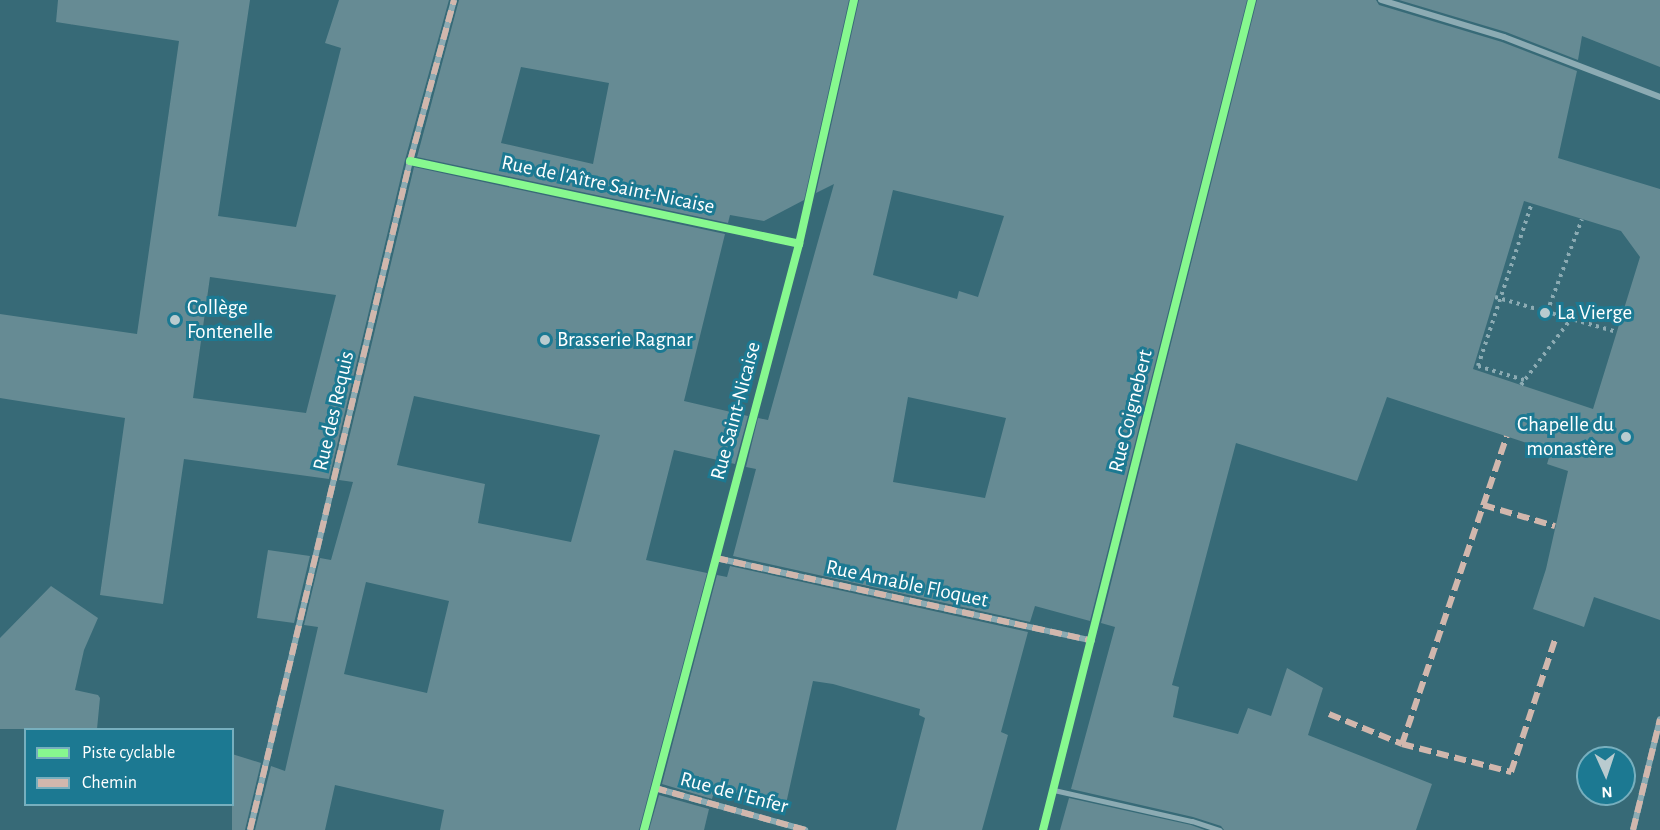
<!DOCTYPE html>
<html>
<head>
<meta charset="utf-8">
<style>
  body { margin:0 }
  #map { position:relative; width:1660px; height:830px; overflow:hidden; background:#376a77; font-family:"Alegreya Sans",sans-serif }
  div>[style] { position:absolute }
  .building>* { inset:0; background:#668b94 }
  .path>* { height:4px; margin-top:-2px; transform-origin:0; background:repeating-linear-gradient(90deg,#8cabb3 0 3px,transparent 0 7.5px) }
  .service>* { height:4.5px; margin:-2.25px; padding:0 2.25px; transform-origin:2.25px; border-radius:2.25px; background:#8cabb3 }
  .minor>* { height:6px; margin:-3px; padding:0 3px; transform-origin:3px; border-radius:3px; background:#8cabb3 }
  .quiet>* { height:6px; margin-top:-3px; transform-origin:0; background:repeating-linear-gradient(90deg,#d1b7ad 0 12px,transparent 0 18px) }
  .cycleway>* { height:8px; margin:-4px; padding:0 4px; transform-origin:4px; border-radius:4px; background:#87f88f }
  .dots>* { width:16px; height:16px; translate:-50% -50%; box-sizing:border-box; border:3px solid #1c7992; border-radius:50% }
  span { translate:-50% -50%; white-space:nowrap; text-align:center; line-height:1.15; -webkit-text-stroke:6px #1c7992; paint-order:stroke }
  .street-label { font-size:21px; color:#fff }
  .poi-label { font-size:21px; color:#fff }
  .left { translate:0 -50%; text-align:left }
  .right { translate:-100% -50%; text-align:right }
  .legend { position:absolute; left:24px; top:728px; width:210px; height:78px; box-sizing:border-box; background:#1c7992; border:2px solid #77afbe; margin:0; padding:8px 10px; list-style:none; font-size:18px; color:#fff }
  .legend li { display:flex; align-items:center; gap:12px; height:30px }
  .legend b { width:30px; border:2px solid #77afbe }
  .north { position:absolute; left:1576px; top:746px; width:60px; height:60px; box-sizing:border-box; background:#1c7992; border:2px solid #77afbe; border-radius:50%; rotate:177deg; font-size:16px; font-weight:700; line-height:24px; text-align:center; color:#fff }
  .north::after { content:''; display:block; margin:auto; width:21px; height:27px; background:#b9cbcf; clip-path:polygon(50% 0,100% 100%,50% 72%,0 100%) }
</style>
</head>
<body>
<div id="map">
  <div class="building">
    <div style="clip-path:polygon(evenodd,58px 0,250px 0,218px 216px,296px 227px,341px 48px,325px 43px,339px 0,449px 0,405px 160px,329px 479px,184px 459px,163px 604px,100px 595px,125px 418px,0 398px,0 314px,137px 334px,179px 41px,56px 22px,58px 0,210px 277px,336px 295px,306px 413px,193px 398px,210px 277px)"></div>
    <div style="clip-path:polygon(evenodd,459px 0,849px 0,804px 200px,764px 221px,730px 215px,728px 223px,417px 157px,459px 0,521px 67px,609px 83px,593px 164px,501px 143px,521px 67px)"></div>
    <div style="clip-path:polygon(evenodd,859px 0,1247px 0,1090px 621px,1035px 606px,1030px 622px,733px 556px,756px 469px,746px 467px,758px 418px,768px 420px,834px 184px,816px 193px,859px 0,893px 190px,1004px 216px,978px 297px,959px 291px,957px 299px,873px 275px,893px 190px,859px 0,908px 397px,1006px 418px,985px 498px,893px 482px,908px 397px)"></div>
    <div style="clip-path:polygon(evenodd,1257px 0,1376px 0,1379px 5px,1502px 42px,1577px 71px,1558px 158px,1660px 189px,1660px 620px,1594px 597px,1584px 627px,1533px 609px,1546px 569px,1568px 471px,1547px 464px,1551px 451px,1387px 397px,1357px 481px,1236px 443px,1172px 685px,1179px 687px,1173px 717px,1238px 734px,1248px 708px,1271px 716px,1287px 668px,1323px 688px,1308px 735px,1432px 784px,1416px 830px,1224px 830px,1221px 826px,1193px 817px,1071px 789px,1115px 627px,1101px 623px,1257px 0,1524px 201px,1621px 231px,1640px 257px,1593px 409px,1473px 369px,1524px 201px)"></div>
    <div style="clip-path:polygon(1399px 0,1660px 0,1660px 67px,1582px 36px,1578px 60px,1506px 32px)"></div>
    <div style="clip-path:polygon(evenodd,414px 167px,725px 234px,684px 401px,748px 416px,735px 464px,674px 450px,646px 560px,707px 573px,639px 830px,440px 830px,444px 810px,335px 785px,325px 830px,255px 830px,271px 766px,285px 771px,318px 627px,304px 625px,320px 558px,331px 560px,353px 482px,339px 480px,414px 167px,414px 396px,600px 435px,571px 542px,478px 523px,485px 484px,397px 465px,414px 396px,414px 167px,366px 582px,449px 601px,427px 693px,344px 674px,366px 582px)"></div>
    <div style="clip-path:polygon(268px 550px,310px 556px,294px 623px,257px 618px)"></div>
    <div style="clip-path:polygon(730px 566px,1028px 632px,1001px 732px,1008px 735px,982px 830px,896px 830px,925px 718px,919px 715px,920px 709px,833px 684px,813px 681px,786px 804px,715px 788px,712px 799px,662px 784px,717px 575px,727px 577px)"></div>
    <div style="clip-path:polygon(51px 586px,98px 618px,84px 650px,75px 690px,98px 695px,100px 698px,97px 729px,0 729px,0 638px)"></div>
    <div style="clip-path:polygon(232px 754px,261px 763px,245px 830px,232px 830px)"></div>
    <div style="clip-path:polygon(659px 795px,709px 809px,704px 830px,649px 830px)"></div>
    <div style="clip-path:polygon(1069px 798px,1191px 825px,1205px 830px,1060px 830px)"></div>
  </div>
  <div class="path">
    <div style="left:1495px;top:297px;width:127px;rotate:16deg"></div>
    <div style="left:1547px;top:312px;width:99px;rotate:-69.4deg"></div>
    <div style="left:1524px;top:380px;width:48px;rotate:-163.1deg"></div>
    <div style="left:1478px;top:366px;width:172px;rotate:-71.7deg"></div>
    <div style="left:1521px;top:385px;width:83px;rotate:-52.9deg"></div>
  </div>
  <div class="service">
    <div style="left:1054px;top:790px;width:141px;rotate:12.7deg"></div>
    <div style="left:1192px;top:821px;width:29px;rotate:18deg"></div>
  </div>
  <div class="minor">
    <div style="left:1381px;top:0;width:128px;rotate:16.7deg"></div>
    <div style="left:1504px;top:37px;width:167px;rotate:21deg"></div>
    <div style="left:410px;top:161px;width:398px;rotate:12deg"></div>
    <div style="left:716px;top:558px;width:385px;rotate:12.4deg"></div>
    <div style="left:655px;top:788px;width:156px;rotate:15.6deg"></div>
    <div style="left:250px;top:830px;width:688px;rotate:-76.55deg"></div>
    <div style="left:410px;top:161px;width:167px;rotate:-74.7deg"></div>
    <div style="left:644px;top:830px;width:606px;rotate:-75.18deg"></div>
    <div style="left:799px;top:244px;width:250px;rotate:-77.3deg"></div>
    <div style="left:1043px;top:830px;width:856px;rotate:-75.87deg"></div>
    <div style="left:1633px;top:830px;width:114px;rotate:-76.3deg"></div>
  </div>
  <div class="quiet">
    <div style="left:1483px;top:505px;width:75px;rotate:16.3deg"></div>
    <div style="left:716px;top:558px;width:385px;rotate:12.4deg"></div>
    <div style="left:1329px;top:714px;width:79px;rotate:22.3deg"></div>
    <div style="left:1402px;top:744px;width:113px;rotate:14.4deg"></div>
    <div style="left:1511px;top:772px;width:139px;rotate:-71.6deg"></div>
    <div style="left:1402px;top:744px;width:325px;rotate:-71.2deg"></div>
    <div style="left:655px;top:788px;width:156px;rotate:15.6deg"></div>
    <div style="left:250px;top:830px;width:688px;rotate:-76.55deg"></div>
    <div style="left:410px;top:161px;width:167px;rotate:-74.7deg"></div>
    <div style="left:1633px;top:830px;width:114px;rotate:-76.3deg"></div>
  </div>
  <div class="cycleway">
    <div style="left:410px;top:161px;width:398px;rotate:12deg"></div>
    <div style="left:644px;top:830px;width:606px;rotate:-75.18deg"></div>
    <div style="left:799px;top:244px;width:250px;rotate:-77.3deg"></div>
    <div style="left:1043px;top:830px;width:856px;rotate:-75.87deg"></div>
  </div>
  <div class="dots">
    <div style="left:1545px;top:313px;background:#b9cbcf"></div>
    <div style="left:175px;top:320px;background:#b9cbcf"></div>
    <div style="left:545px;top:340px;background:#b9cbcf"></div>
    <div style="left:1626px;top:437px;background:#b9cbcf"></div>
  </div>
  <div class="street-label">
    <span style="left:608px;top:185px;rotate:12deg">Rue de l'Aître Saint-Nicaise</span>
    <span style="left:334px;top:411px;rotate:-77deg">Rue des Requis</span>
    <span style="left:736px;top:411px;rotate:-75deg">Rue Saint-Nicaise</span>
    <span style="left:1131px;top:411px;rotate:-76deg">Rue Coignebert</span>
    <span style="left:907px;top:584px;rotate:12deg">Rue Amable Floquet</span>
    <span style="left:734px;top:793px;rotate:15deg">Rue de l'Enfer</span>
  </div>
  <div class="poi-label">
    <span class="left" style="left:187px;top:320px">Collège<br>Fontenelle</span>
    <span class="left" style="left:1557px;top:313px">La Vierge</span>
    <span class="left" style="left:557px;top:340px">Brasserie Ragnar</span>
    <span class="right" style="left:1614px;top:437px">Chapelle du<br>monastère</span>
  </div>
  <ul class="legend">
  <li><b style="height:8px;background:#87f88f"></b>Piste cyclable</li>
  <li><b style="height:8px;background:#d1b7ad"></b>Chemin</li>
  </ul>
  <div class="north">N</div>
</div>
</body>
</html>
